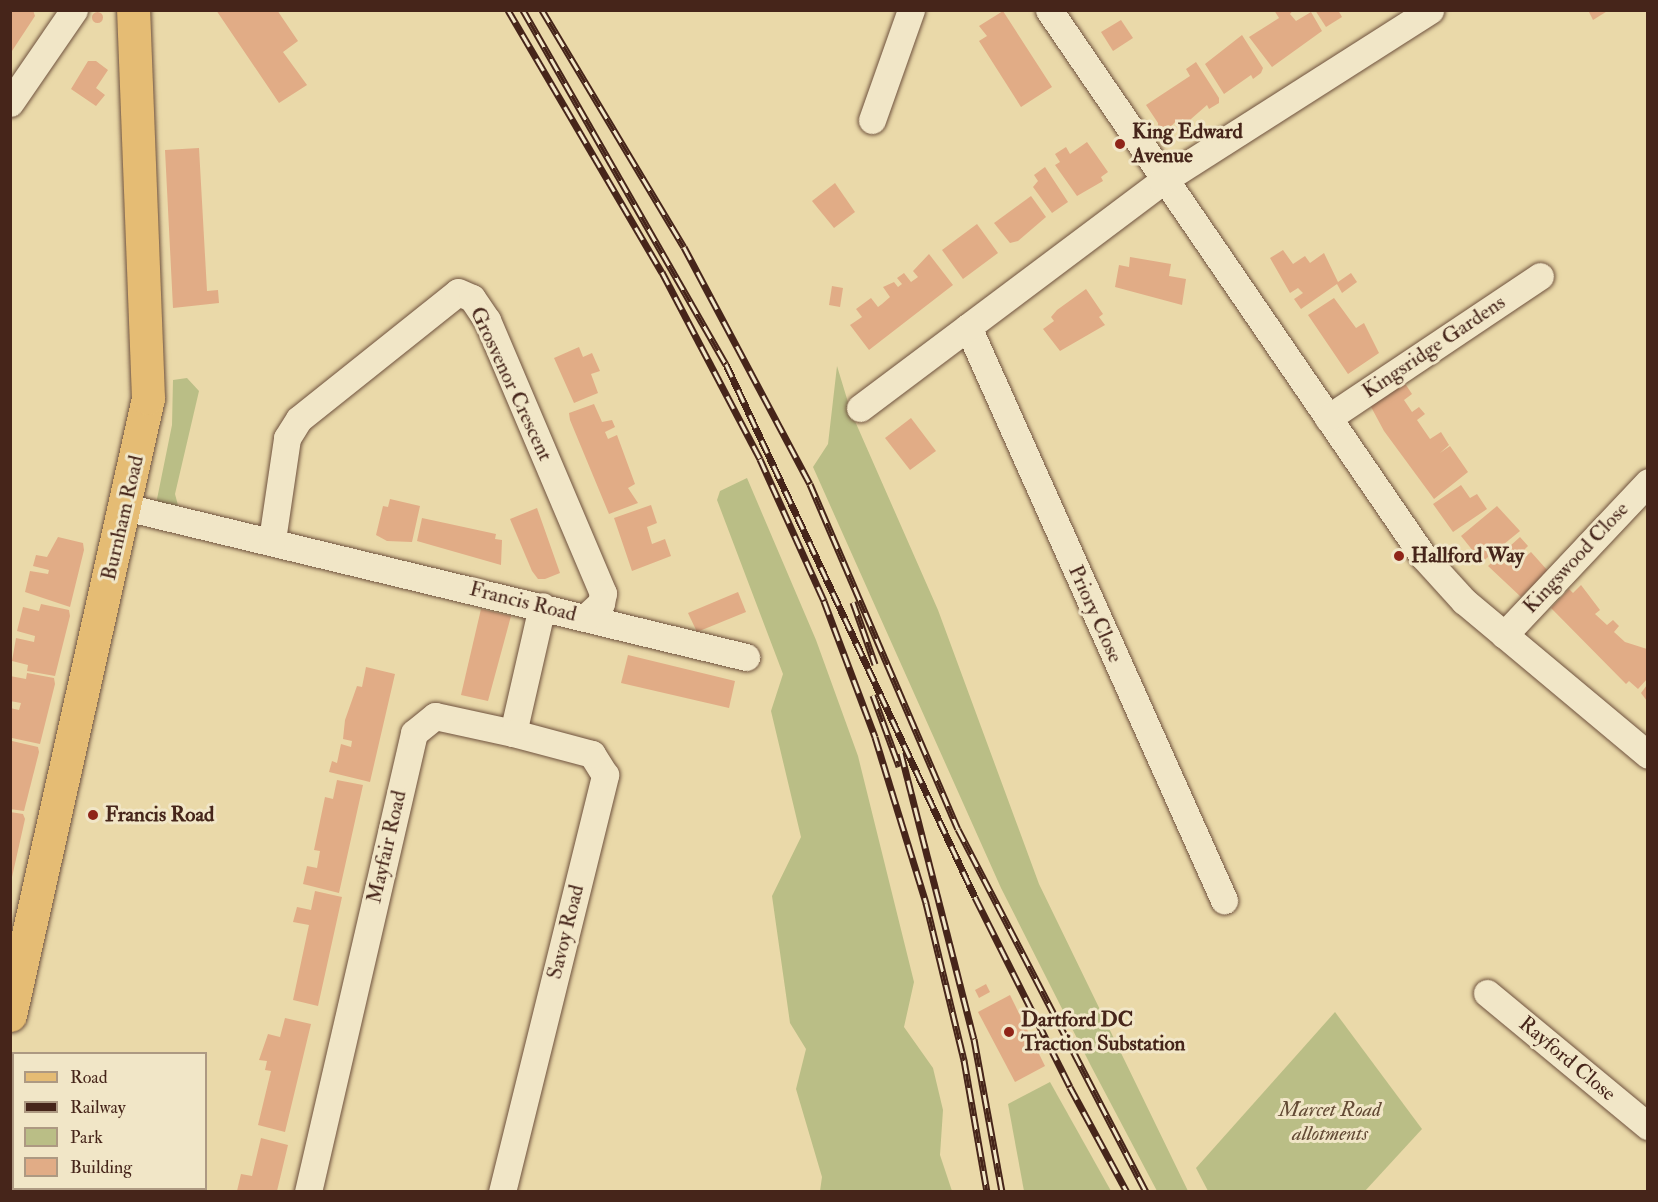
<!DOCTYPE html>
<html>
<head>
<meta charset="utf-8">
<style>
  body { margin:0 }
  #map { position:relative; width:1658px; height:1202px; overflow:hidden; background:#ead9a9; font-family:"IM FELL Double Pica",serif }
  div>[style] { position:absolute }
  .green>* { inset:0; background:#babe86 }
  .building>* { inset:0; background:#e1ac86 }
  .round { border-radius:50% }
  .roads { filter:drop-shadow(0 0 2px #6f523e) drop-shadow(0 0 2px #6f523e) }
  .minor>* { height:27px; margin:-13.5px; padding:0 13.5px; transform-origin:13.5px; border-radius:13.5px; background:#f1e6c7 }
  .major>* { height:33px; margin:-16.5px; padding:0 16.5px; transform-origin:16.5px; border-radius:16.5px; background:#e5bc74 }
  .rail>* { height:7px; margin-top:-3.5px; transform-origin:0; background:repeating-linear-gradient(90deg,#f1e6c7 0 14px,#46251a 0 28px); box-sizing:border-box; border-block:2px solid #46251a }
  .dots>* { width:16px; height:16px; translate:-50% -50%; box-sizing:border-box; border:3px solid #f1e6c7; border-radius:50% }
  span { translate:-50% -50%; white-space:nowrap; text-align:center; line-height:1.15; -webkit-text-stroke:6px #f1e6c7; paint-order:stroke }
  .poi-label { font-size:21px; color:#46251a; font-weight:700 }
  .left { translate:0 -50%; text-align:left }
  .street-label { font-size:21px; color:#46251a }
  .park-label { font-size:21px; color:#634b35; font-style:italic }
  .frame { position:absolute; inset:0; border:12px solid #46251a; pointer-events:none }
  .legend { position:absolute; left:12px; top:1052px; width:195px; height:138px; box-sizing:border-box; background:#f1e6c7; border:2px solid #ad9982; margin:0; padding:8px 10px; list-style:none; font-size:18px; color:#46251a }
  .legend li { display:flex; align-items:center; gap:12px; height:30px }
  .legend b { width:30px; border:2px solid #ad9982 }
</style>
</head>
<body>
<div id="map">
  <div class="green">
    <div style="clip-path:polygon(837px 366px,851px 412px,938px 610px,1039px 884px,1188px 1191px,1157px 1191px,1091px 1066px,1001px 888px,813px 467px,828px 444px)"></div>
    <div style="clip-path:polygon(187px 378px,199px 391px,175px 494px,180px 513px,156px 504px,172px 425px,173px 380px)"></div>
    <div style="clip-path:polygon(747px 478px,816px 640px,858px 756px,914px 982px,904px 1027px,933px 1068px,943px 1110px,940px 1155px,952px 1191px,820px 1191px,822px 1177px,796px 1089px,806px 1049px,790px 1023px,772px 896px,801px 837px,771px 711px,783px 674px,717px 500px,720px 491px)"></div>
    <div style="clip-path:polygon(1335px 1012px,1422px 1129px,1365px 1191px,1208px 1191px,1196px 1168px)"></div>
    <div style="clip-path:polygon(1050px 1082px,1111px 1191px,1024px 1191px,1008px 1104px)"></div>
  </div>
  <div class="building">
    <div style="clip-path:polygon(10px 10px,33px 10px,35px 16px,10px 54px)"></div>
    <div style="clip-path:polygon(216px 10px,277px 10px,298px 41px,283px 52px,307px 85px,279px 103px)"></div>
    <div style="clip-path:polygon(1274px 10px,1293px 10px,1290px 14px,1296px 21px,1311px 12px,1322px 31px,1272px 67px,1249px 37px,1279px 18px)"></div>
    <div style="clip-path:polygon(1315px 10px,1338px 10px,1342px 17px,1326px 27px)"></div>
    <div style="clip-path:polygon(1588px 10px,1609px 10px,1593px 20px)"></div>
    <div style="clip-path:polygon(1003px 11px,1052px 87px,1021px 107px,979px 41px,987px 36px,979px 26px)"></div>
    <div class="round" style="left:91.5px;top:11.5px;width:11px;height:11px"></div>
    <div style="clip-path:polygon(1121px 20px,1133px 38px,1113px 51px,1101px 32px)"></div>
    <div style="clip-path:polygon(1242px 35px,1263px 68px,1261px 73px,1253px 79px,1251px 75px,1224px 94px,1205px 64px)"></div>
    <div style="clip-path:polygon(88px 61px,96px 61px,108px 70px,96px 88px,105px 95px,96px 106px,71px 89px)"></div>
    <div style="clip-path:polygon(1196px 62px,1219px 98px,1219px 103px,1209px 109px,1207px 105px,1183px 126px,1176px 121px,1167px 131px,1158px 129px,1158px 123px,1146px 105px,1190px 76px,1186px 69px)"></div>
    <div style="clip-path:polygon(1087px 142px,1108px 172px,1101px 177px,1103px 181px,1077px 196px,1055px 165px,1060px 162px,1055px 154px,1066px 147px,1070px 154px)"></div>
    <div style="clip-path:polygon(199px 148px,207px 291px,218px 290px,219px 303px,173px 308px,165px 150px)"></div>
    <div style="clip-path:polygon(1045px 167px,1068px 202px,1052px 213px,1033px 187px,1038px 181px,1034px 175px)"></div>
    <div style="clip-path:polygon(835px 183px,855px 212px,834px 228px,812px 201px)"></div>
    <div style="clip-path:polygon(1031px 196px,1046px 217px,1018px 241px,1010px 243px,994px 223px)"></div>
    <div style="clip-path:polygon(977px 224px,998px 253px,963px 279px,942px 250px)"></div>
    <div style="clip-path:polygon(1283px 250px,1293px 264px,1305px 256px,1310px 263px,1324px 253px,1338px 282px,1351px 273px,1357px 282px,1342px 293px,1337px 284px,1301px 309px,1294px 299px,1303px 293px,1298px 288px,1290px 293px,1270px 258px)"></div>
    <div style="clip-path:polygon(929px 254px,953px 285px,869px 350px,850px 325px,862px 317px,856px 309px,871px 298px,878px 307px,882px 304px,890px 297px,883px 287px,894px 282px,898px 287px,902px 284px,897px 278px,904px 273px,911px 282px,918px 277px,913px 271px)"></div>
    <div style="clip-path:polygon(1130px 257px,1171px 264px,1169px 276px,1186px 279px,1182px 305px,1115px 287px,1119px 265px,1129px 267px)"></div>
    <div style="clip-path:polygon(832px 286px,843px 288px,840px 307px,829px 305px)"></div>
    <div style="clip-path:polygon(1086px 289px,1103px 314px,1099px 317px,1105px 325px,1060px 351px,1043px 329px,1054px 321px,1051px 317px,1057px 310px)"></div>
    <div style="clip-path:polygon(1334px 298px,1356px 328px,1364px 323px,1379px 353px,1348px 374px,1308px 315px)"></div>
    <div style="clip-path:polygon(579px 347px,583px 357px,592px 353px,600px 371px,591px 374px,598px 393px,574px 403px,554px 358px)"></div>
    <div style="clip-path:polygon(1404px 382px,1412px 394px,1404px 400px,1412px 412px,1419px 407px,1425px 414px,1417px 420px,1430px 439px,1441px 432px,1449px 445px,1440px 453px,1450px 446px,1468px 472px,1434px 499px,1384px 431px,1370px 405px)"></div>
    <div style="clip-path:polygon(594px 404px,602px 422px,612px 420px,615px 427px,605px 432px,608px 439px,617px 435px,635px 484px,628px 488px,638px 503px,609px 514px,570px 420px,569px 413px)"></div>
    <div style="clip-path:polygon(911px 418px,936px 451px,910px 470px,885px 438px)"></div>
    <div style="clip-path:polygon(1461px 485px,1470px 498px,1477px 494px,1487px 509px,1453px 532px,1433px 504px)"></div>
    <div style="clip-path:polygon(390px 499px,420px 506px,412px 542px,387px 541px,376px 535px,383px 506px,388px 507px)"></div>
    <div style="clip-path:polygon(651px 505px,657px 523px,647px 527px,652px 544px,665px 539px,671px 556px,632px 571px,614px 518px)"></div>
    <div style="clip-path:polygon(1497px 506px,1520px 531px,1482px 562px,1461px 536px)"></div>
    <div style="clip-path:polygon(537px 508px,560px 573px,545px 579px,538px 579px,532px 571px,510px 519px)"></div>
    <div style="clip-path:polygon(422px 518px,496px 534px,495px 539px,502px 540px,501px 565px,417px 541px)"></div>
    <div style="clip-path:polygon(58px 537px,83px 543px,84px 550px,70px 607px,25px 592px,30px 571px,48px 574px,49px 570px,33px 566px,36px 555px,47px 557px)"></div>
    <div style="clip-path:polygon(1520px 537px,1528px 546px,1521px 553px,1525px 557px,1531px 552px,1548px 571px,1521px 597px,1488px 566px)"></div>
    <div style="clip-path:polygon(1581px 585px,1600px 610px,1595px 614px,1607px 625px,1613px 620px,1619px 626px,1614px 632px,1625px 642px,1647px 649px,1647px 679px,1638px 689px,1629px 681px,1626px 684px,1551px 608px,1569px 589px,1573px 593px)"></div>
    <div style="clip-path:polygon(738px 592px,746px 612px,697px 632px,688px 613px)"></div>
    <div style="clip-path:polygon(41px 604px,69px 610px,70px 616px,55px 676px,27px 671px,28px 665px,12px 661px,16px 638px,34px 642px,35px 636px,17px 631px,23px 607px,39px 611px)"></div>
    <div style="clip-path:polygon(481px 609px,511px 616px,488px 701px,461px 695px)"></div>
    <div style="clip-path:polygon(628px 655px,735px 681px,729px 708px,621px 683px)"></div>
    <div style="clip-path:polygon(366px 667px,395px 674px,370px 782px,329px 772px,332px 761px,337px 763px,341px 744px,351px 747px,352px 741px,343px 739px,345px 720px,357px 686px,362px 687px)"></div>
    <div style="clip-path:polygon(27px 673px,54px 678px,55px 684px,40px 744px,12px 738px,10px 732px,10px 708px,19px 710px,21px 703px,10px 701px,10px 676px,26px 679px)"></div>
    <div style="clip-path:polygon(1647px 685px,1647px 701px,1641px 693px)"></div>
    <div style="clip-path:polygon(12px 741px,38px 747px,39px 752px,24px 811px,10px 809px)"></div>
    <div style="clip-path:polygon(337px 780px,363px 785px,339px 893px,303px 884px,307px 866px,317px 868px,320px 851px,314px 850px,325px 797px,333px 799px)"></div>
    <div style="clip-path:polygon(10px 812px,23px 814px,25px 819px,12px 877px)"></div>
    <div style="clip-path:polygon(315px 891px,342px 897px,318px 1006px,293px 1000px,309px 925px,293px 922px,297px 907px,311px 910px)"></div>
    <div style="clip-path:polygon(986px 984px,990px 992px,979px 998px,975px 990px)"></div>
    <div style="clip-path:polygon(1010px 995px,1045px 1066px,1015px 1082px,978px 1012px)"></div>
    <div style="clip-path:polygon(285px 1018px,311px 1024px,285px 1132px,258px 1125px,271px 1071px,265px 1070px,267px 1061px,259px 1060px,268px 1034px,280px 1037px)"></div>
    <div style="clip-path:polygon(261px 1138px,288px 1145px,277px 1191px,237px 1191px,241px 1174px,252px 1176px)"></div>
  </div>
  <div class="roads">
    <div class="minor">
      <div style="left:1049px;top:10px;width:662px;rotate:55.59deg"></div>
      <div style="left:1423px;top:556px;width:61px;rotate:47.7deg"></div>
      <div style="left:1464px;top:601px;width:240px;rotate:39.9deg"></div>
      <div style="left:10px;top:103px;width:113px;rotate:-55.5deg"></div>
      <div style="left:872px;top:120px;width:117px;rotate:-70.5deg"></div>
      <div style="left:968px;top:327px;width:628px;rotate:65.93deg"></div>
      <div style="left:860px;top:408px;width:378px;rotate:-36.9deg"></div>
      <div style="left:1162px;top:181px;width:318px;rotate:-32.5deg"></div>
      <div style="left:1328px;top:418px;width:255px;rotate:-33.8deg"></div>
      <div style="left:125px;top:507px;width:639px;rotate:13.58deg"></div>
      <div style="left:272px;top:540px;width:103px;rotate:-81.6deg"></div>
      <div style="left:287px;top:438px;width:22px;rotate:-58deg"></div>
      <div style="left:299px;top:419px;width:203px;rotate:-38.6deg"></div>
      <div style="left:458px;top:292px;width:15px;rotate:23deg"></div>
      <div style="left:472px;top:298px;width:27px;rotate:56deg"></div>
      <div style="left:487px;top:320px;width:297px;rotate:67deg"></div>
      <div style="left:603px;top:593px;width:10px;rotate:101deg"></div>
      <div style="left:601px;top:603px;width:21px;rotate:137deg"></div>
      <div style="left:1504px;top:635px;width:210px;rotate:-46.7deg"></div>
      <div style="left:1487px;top:993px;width:209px;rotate:39.6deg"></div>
      <div style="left:308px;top:1192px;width:471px;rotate:-77deg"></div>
      <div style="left:414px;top:733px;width:27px;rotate:-39deg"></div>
      <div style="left:435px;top:716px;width:80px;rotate:12.3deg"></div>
      <div style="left:513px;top:733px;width:130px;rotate:-77.1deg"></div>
      <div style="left:502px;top:1192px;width:430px;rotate:-76.1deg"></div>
      <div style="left:605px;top:775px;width:25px;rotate:-122deg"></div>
      <div style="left:592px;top:754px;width:82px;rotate:-165.1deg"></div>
    </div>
    <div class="major">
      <div style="left:10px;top:1015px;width:632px;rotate:-77.39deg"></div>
      <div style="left:148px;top:398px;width:388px;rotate:-92.2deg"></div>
    </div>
  </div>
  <div class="rail">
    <div style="left:508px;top:10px;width:304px;rotate:59.6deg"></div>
    <div style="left:662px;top:272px;width:211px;rotate:62.3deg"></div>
    <div style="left:760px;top:459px;width:156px;rotate:65.7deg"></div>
    <div style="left:824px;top:601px;width:145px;rotate:69.4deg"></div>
    <div style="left:875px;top:737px;width:174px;rotate:72.9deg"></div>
    <div style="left:926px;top:903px;width:162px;rotate:76.4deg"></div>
    <div style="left:964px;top:1060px;width:134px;rotate:80.1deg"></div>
    <div style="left:523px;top:10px;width:408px;rotate:60.2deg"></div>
    <div style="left:726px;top:364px;width:588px;rotate:64.96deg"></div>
    <div style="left:975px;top:897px;width:212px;rotate:63.4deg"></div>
    <div style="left:1070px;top:1087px;width:119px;rotate:61.5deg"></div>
    <div style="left:542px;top:10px;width:276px;rotate:59.1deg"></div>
    <div style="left:684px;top:247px;width:268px;rotate:62deg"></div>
    <div style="left:810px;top:484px;width:375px;rotate:66.8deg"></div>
    <div style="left:958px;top:829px;width:409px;rotate:62.6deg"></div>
    <div style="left:853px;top:602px;width:66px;rotate:70.5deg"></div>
    <div style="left:873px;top:695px;width:76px;rotate:69.9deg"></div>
    <div style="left:901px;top:753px;width:295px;rotate:75.7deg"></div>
    <div style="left:974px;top:1039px;width:156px;rotate:79.6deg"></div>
  </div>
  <div class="dots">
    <div style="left:1120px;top:144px;background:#8f2418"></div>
    <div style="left:1399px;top:556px;background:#8f2418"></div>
    <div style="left:93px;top:815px;background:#8f2418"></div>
    <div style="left:1009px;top:1032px;background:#8f2418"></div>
  </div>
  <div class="poi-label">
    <span class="left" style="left:1132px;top:144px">King Edward<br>Avenue</span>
    <span class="left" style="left:1411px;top:556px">Hallford Way</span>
    <span class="left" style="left:105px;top:815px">Francis Road</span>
    <span class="left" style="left:1021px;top:1032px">Dartford DC<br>Traction Substation</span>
  </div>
  <div class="street-label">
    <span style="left:1434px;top:347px;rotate:-34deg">Kingsridge Gardens</span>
    <span style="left:511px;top:384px;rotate:65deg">Grosvenor Crescent</span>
    <span style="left:123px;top:518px;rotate:-77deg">Burnham Road</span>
    <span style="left:1576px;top:558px;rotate:-47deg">Kingswood Close</span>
    <span style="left:523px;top:602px;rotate:14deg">Francis Road</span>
    <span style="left:1095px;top:614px;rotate:66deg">Priory Close</span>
    <span style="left:387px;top:847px;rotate:-77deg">Mayfair Road</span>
    <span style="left:566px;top:932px;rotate:-76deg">Savoy Road</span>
    <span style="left:1567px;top:1059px;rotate:40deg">Rayford Close</span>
  </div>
  <div class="park-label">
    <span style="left:1330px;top:1122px">Marcet Road<br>allotments</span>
  </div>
  <div class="frame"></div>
  <ul class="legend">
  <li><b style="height:8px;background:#e5bc74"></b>Road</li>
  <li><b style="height:8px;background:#46251a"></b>Railway</li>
  <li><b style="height:16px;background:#babe86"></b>Park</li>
  <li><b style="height:16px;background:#e1ac86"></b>Building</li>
  </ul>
</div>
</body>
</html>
